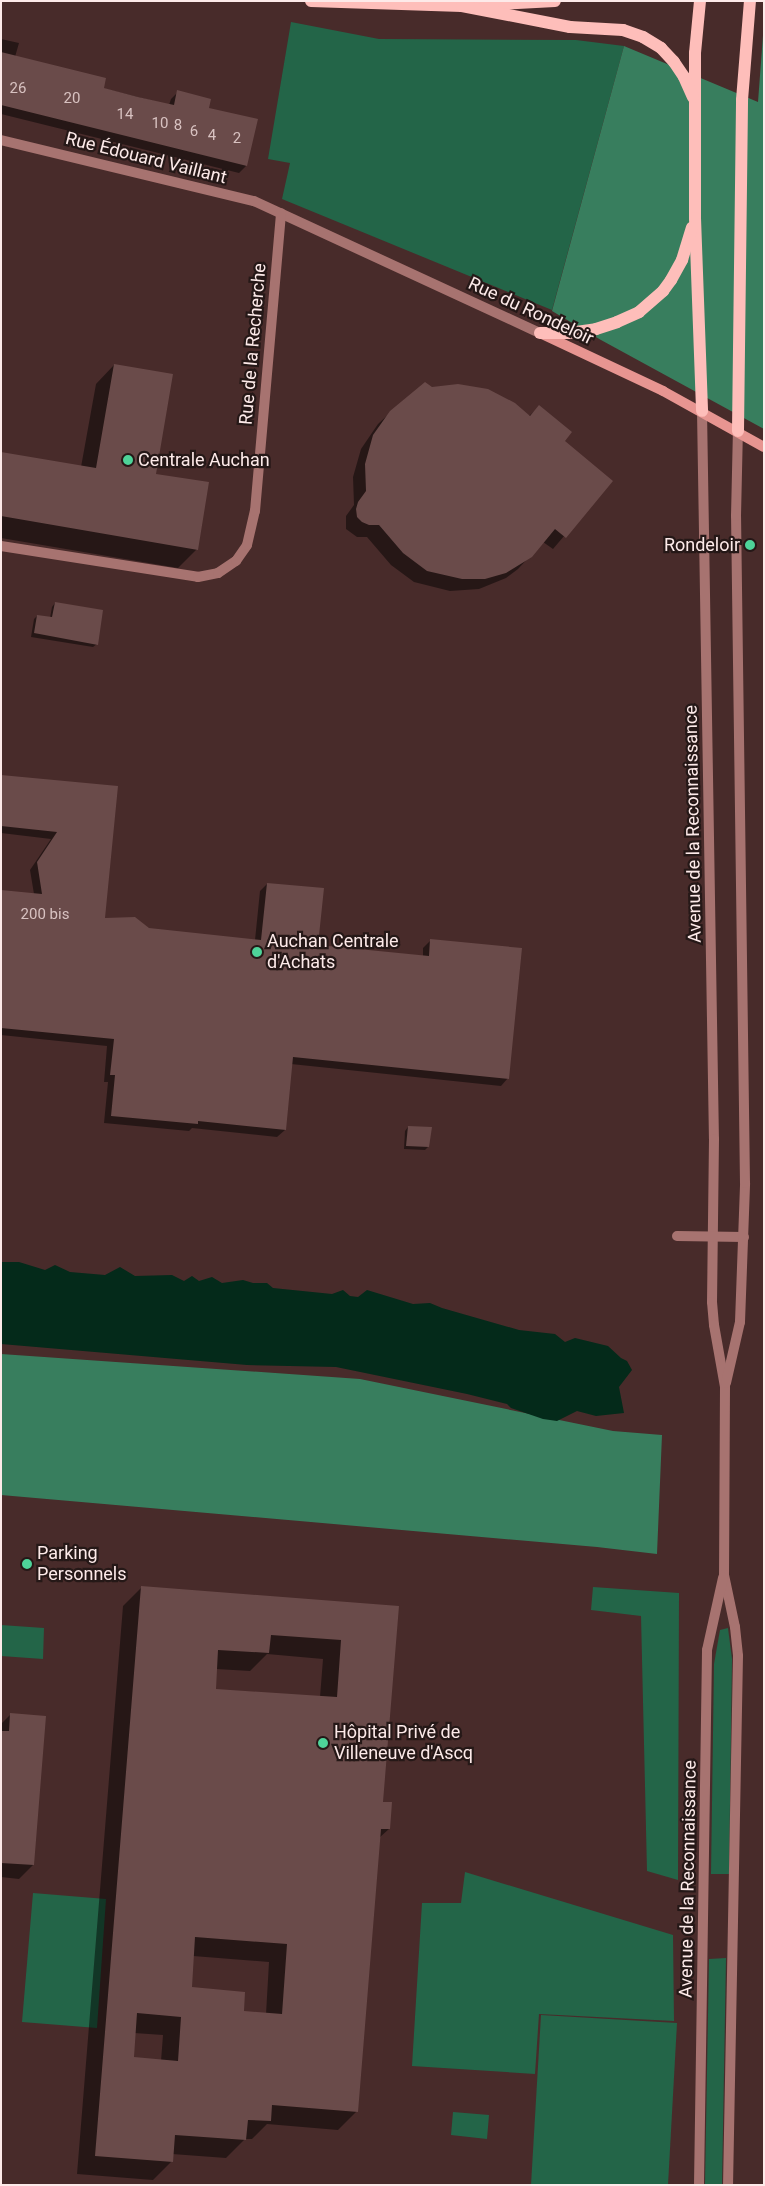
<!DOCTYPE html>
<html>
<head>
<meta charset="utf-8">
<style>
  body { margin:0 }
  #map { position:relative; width:765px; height:2186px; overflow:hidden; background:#482b2a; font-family:Roboto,sans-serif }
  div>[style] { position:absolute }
  .green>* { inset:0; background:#236548 }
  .forest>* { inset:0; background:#387e5e }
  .water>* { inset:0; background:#042a1a }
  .shadow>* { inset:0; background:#0007 }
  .building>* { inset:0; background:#6a4b4a }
  .street>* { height:10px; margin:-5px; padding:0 5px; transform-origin:5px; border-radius:5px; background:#a77370 }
  .secondary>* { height:10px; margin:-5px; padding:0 5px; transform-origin:5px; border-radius:5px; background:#e79591 }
  .primary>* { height:12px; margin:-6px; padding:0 6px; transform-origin:6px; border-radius:6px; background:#febeba }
  .dots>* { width:14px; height:14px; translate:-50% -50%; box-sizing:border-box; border:2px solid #251817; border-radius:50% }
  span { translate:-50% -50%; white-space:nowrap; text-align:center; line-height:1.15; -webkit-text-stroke:4.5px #251817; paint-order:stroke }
  .number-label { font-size:15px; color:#d8c2c1 }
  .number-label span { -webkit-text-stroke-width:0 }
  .street-label { font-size:18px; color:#fdeae9 }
  .poi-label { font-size:18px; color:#fdeae9 }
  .left { translate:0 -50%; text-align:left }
  .right { translate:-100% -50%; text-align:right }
  .frame { position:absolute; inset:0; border:2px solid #fdeae9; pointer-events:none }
</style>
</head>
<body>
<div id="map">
  <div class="green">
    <div style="clip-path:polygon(291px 22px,379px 39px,576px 40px,624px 46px,552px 310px,282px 199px,290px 163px,268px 159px)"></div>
    <div style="clip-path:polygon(593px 1587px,679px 1593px,678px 1880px,647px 1871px,641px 1616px,591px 1610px)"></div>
    <div style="clip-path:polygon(1px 1625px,44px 1628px,43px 1659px,1px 1656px)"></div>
    <div style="clip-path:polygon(728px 1628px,732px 1659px,729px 1874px,711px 1874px,714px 1664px,720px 1630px)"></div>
    <div style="clip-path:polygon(465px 1872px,673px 1935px,674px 2021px,539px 2014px,535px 2074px,412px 2066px,422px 1903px,461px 1903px)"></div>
    <div style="clip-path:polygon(33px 1893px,106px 1899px,97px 2028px,22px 2022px)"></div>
    <div style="clip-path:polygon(726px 1958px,722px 2185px,705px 2185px,709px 1959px)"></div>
    <div style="clip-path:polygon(541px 2015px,677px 2023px,668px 2185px,531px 2185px)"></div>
    <div style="clip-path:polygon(453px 2112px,489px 2115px,487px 2139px,451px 2135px)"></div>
  </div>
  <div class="forest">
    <div style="clip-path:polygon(764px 22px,764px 429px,601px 340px,552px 311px,624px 46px,758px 102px)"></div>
    <div style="clip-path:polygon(1px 1354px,360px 1379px,613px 1431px,662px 1435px,657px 1554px,597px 1547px,1px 1495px)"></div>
  </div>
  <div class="water">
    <div style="clip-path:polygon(1px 1262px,19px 1262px,45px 1270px,55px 1265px,70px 1272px,105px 1275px,120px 1267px,135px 1276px,172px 1275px,184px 1281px,192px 1276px,199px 1281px,212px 1277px,222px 1283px,243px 1280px,253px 1283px,267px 1283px,273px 1288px,332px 1294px,343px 1290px,350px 1296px,358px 1297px,367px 1290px,413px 1304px,430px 1303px,442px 1308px,519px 1330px,555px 1334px,565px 1342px,575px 1338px,608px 1346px,621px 1358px,627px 1361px,632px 1370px,619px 1387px,624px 1413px,596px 1416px,577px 1411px,557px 1421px,543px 1419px,511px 1408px,507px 1404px,467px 1394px,336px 1367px,247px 1365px,1px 1344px)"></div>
  </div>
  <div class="shadow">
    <div style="clip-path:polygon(1px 39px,19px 43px,15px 57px,102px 88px,169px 105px,171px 99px,178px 92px,208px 109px,246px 166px,239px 173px,1px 114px)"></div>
    <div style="clip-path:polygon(114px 365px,155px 475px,197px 549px,178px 568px,1px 538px,1px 453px,81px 467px,96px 384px)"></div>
    <div style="clip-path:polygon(431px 388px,529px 416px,539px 407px,563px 441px,611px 481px,553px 549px,543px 542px,518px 569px,506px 578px,479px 589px,450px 591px,414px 582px,391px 565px,367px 537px,357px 537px,346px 529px,346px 516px,354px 505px,353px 477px,361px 449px,378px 424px,391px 412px)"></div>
    <div style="clip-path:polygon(55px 603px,97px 644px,93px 647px,31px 637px,34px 619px,37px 616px,50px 618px,52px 607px)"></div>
    <div style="clip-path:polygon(1px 776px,117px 788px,104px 920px,148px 930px,255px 940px,260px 891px,267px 884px,317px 946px,423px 956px,423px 948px,431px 940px,508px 1078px,501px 1086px,291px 1064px,285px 1130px,277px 1137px,192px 1128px,189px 1131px,104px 1123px,108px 1082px,104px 1082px,107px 1046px,1px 1035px,1px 891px,34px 894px,30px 870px,51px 839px,1px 833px)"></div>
    <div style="clip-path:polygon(408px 1127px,428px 1147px,425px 1150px,404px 1149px,405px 1131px)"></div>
    <div style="clip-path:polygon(evenodd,142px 1587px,398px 1607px,382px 1803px,389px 1829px,379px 1838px,357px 2111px,338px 2130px,267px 2124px,252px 2139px,245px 2139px,226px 2158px,172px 2154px,172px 2161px,153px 2180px,77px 2174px,123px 1606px,142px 1587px,267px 1654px,323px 1659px,320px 1697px,215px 1690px,216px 1669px,250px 1671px,267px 1654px,142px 1587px,193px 1956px,269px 1962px,266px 2014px,243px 2012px,190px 1988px,193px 1956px,142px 1587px,134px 2033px,163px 2035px,161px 2061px,132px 2058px,134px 2033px)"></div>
    <div style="clip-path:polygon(11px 1714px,33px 1865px,19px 1879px,1px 1877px,1px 1724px)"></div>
  </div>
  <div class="building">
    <div style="clip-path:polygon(1px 52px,106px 78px,104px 88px,138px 97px,174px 105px,177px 90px,211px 99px,209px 108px,258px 119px,247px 166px,1px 105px)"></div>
    <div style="clip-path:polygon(114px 364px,173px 374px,156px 474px,209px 482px,198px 550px,1px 516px,1px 452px,96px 468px)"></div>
    <div style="clip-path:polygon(425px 382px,432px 387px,458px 384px,488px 389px,515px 403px,530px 416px,539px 405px,572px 432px,565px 441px,613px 481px,566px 538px,555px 529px,532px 557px,506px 573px,485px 579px,462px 579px,427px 571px,403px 553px,379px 525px,369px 525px,362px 522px,357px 517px,356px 509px,358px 502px,366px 491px,365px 464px,373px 435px,390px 411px)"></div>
    <div style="clip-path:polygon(55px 602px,103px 610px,98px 645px,34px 633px,37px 615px,52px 617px)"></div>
    <div style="clip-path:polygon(1px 775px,118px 786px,105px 918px,135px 917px,149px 928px,261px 940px,267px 883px,324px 888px,318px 945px,429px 956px,430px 939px,522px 948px,509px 1079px,293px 1057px,286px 1130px,198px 1121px,198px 1124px,111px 1116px,115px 1075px,110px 1075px,114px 1039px,1px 1028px,1px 890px,42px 894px,37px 862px,57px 832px,1px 826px)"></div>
    <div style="clip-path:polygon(408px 1126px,432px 1127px,429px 1147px,406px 1146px)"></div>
    <div style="clip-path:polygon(evenodd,141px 1586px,399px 1606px,383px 1802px,392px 1802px,391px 1816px,390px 1829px,381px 1829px,358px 2112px,272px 2105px,271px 2121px,248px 2120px,246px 2140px,175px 2135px,173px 2162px,95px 2156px,141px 1586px,271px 1635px,341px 1640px,337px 1697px,216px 1689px,218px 1650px,269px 1653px,271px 1635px,141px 1586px,195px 1937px,287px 1944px,282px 2014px,244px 2011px,245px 1992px,192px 1987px,195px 1937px,141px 1586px,137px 2013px,181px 2017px,178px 2061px,134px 2057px,137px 2013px)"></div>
    <div style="clip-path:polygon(10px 1713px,46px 1716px,34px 1865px,1px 1863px,1px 1731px,9px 1731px)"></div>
  </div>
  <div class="street">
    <div style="left:1px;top:140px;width:260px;rotate:13.6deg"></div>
    <div style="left:254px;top:201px;width:315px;rotate:24.8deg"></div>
    <div style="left:702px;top:411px;width:728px;rotate:89.06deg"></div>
    <div style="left:714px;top:1139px;width:163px;rotate:90.7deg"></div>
    <div style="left:712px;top:1302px;width:23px;rotate:85deg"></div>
    <div style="left:714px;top:1325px;width:63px;rotate:79.9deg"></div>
    <div style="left:725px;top:1387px;width:188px;rotate:90.3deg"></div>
    <div style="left:724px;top:1575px;width:53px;rotate:78.1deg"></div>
    <div style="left:735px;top:1627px;width:29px;rotate:84deg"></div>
    <div style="left:738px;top:1656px;width:529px;rotate:91.08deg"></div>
    <div style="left:1px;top:546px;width:199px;rotate:8.9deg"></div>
    <div style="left:198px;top:577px;width:20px;rotate:-11deg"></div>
    <div style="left:218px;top:573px;width:22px;rotate:-34deg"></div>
    <div style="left:236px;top:561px;width:19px;rotate:-55deg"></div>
    <div style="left:247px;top:545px;width:35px;rotate:-77deg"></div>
    <div style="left:255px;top:511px;width:299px;rotate:-85deg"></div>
    <div style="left:677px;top:1236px;width:67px;rotate:0.9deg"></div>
    <div style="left:726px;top:1383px;width:63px;rotate:-77.1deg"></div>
    <div style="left:740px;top:1322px;width:139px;rotate:-87.9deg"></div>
    <div style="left:745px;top:1183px;width:667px;rotate:-90.77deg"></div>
    <div style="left:736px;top:516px;width:85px;rotate:-88.7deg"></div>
    <div style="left:699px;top:2185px;width:535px;rotate:-89.14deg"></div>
    <div style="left:707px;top:1650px;width:74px;rotate:-77.5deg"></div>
  </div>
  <div class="secondary">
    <div style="left:542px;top:334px;width:134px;rotate:25.2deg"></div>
    <div style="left:663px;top:391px;width:115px;rotate:29deg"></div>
  </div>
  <div class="primary">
    <div style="left:311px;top:1px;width:151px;rotate:1.9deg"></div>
    <div style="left:462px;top:6px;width:93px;rotate:-3.1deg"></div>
    <div style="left:700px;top:1px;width:52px;rotate:95.5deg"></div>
    <div style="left:695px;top:53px;width:165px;rotate:90deg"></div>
    <div style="left:695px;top:218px;width:193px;rotate:87.9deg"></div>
    <div style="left:462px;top:6px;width:110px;rotate:11deg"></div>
    <div style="left:570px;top:27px;width:53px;rotate:3.2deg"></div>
    <div style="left:623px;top:30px;width:21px;rotate:19deg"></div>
    <div style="left:643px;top:37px;width:21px;rotate:31deg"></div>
    <div style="left:661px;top:48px;width:19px;rotate:47deg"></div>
    <div style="left:674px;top:62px;width:18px;rotate:56deg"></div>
    <div style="left:684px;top:77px;width:22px;rotate:66deg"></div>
    <div style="left:540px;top:333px;width:29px"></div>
    <div style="left:569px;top:333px;width:27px;rotate:-8deg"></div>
    <div style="left:596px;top:329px;width:22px;rotate:-18deg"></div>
    <div style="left:617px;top:322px;width:24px;rotate:-24deg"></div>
    <div style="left:639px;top:312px;width:32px;rotate:-41deg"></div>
    <div style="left:663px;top:291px;width:14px;rotate:-54deg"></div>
    <div style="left:671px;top:280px;width:23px;rotate:-61deg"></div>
    <div style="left:682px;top:260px;width:34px;rotate:-73deg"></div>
    <div style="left:738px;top:431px;width:331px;rotate:-89.3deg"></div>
    <div style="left:742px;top:100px;width:99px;rotate:-85.4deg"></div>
  </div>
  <div class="dots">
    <div style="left:128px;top:460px;background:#4ed399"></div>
    <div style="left:750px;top:545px;background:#4ed399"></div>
    <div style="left:257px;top:952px;background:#4ed399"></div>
    <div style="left:27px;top:1564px;background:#4ed399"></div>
    <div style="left:323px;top:1743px;background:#4ed399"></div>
  </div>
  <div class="number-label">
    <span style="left:18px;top:89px">26</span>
    <span style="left:72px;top:99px">20</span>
    <span style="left:125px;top:115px">14</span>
    <span style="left:160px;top:124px">10</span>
    <span style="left:178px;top:126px">8</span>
    <span style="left:194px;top:132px">6</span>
    <span style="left:212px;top:136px">4</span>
    <span style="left:237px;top:139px">2</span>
    <span style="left:45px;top:915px">200 bis</span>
  </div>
  <div class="street-label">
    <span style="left:146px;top:158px;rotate:14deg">Rue Édouard Vaillant</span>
    <span style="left:531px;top:311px;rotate:25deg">Rue du Rondeloir</span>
    <span style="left:253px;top:344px;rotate:-85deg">Rue de la Recherche</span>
    <span style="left:693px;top:824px;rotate:-91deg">Avenue de la Reconnaissance</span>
    <span style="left:688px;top:1879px;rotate:-89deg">Avenue de la Reconnaissance</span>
  </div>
  <div class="poi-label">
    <span class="left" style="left:138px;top:460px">Centrale Auchan</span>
    <span class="right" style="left:740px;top:545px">Rondeloir</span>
    <span class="left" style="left:267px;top:952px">Auchan Centrale<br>d'Achats</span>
    <span class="left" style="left:37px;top:1564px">Parking<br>Personnels</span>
    <span class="left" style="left:334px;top:1743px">Hôpital Privé de<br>Villeneuve d'Ascq</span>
  </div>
  <div class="frame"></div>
</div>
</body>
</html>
